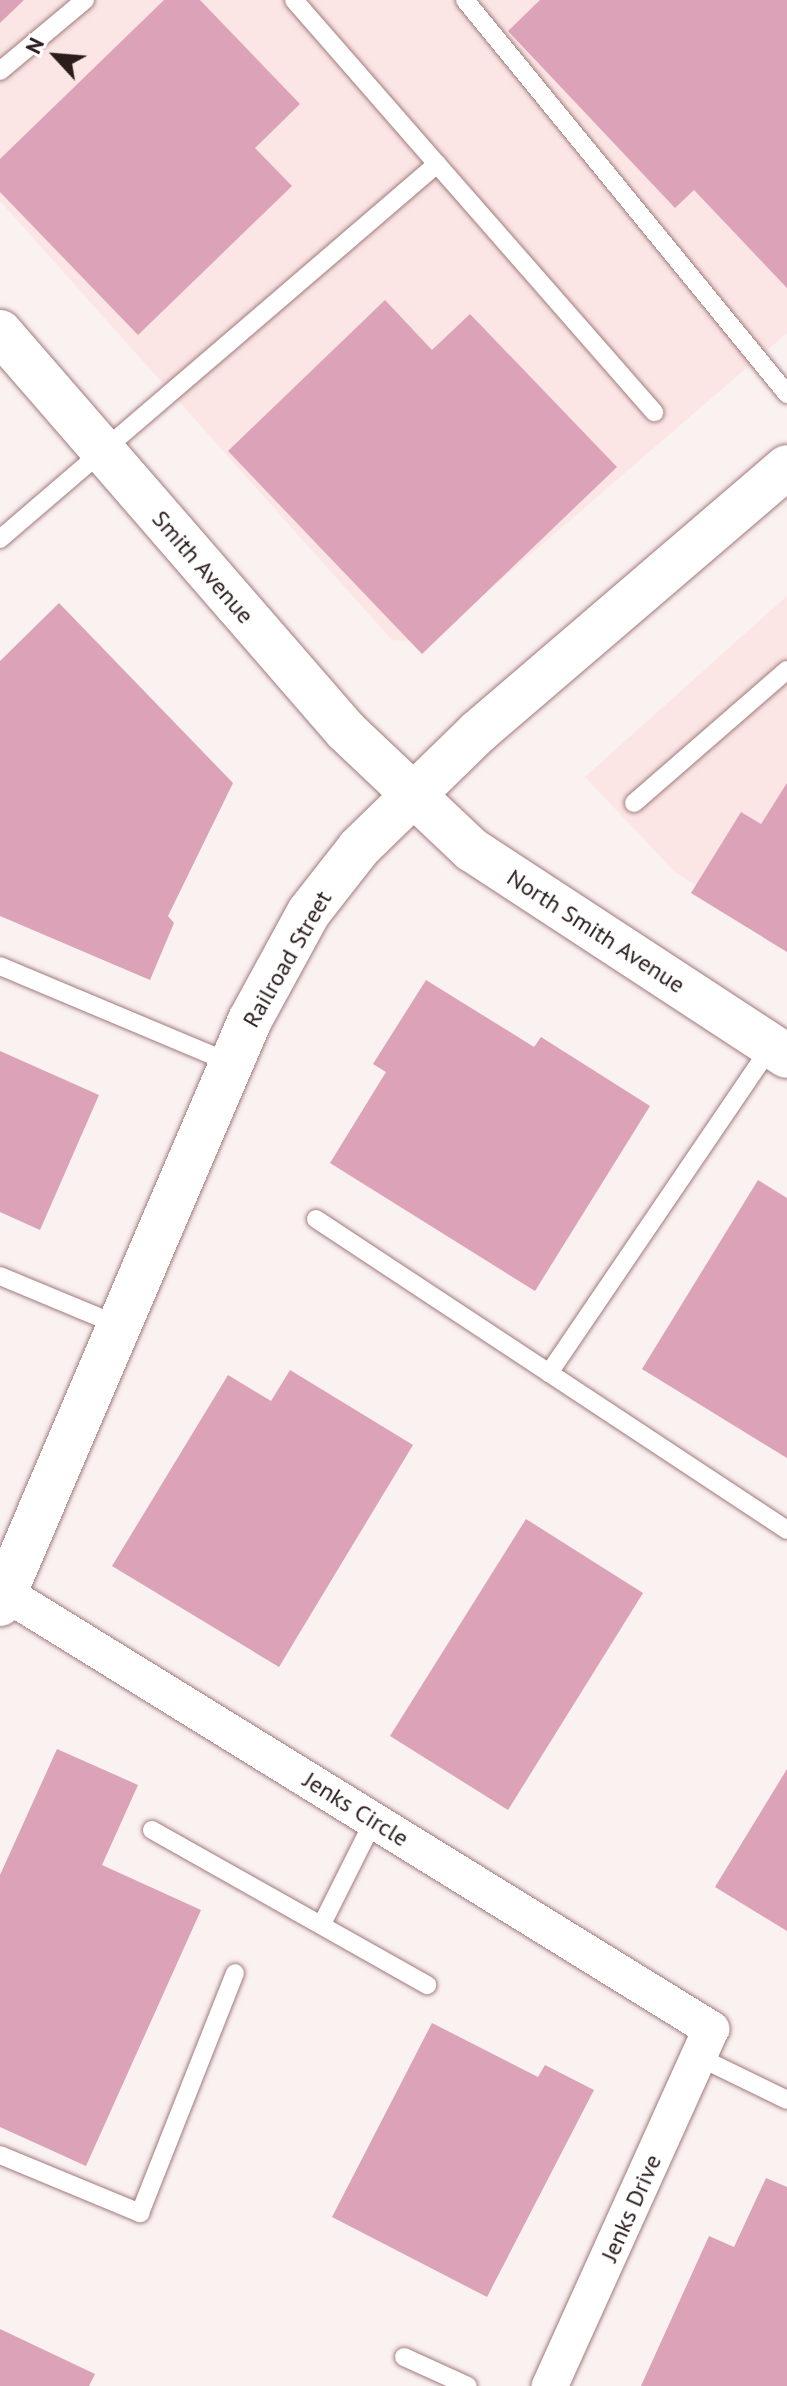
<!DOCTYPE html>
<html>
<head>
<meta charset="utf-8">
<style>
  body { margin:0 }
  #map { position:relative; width:787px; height:2386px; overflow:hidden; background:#faf1f1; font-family:"PT Sans",sans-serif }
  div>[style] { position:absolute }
  .built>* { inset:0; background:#fbe5e5 }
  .building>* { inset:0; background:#dca2b7 }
  .roads { filter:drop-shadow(0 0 2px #a17a7b) drop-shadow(0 0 2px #a17a7b) }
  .service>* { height:18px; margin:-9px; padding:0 9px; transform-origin:9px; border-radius:9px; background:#fff }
  .minor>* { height:36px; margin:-18px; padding:0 18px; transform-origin:18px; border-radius:18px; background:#fff }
  .secondary>* { height:44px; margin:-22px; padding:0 22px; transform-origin:22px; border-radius:22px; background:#fff }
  span { translate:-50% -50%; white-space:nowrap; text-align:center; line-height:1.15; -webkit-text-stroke:6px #fff; paint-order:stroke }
  .street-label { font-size:24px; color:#2c1d1d }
  .north { position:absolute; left:16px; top:16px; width:80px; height:80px; -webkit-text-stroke:6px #fff; paint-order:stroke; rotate:296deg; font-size:22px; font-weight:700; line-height:32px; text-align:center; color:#2c1d1d }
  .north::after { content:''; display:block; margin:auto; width:28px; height:36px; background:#2c1d1d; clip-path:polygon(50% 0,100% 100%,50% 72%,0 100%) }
</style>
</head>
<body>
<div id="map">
  <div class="built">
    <div style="clip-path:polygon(0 0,787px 0,787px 333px,429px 642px,392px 640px,0 201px)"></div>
    <div style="clip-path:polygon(787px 596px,787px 945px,675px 872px,585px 777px)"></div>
  </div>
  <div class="building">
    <div style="clip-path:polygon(0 0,24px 0,0 23px)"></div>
    <div style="clip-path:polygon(164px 0,200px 0,300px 104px,255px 148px,292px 186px,138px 335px,0 192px,0 159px)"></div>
    <div style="clip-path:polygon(540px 0,787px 0,787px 288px,694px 190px,675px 208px,508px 31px)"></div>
    <div style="clip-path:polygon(385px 300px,432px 350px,470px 314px,617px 467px,422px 654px,228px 451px)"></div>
    <div style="clip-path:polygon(59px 603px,233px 783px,168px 916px,174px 923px,150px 980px,0 916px,0 661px)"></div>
    <div style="clip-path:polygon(787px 783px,787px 952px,691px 893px,741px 812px,761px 824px)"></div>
    <div style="clip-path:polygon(426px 980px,534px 1047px,541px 1037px,650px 1106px,535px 1291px,330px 1163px,386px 1072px,373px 1064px)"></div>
    <div style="clip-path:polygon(0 1051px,99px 1095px,40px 1230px,0 1212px)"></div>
    <div style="clip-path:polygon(758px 1180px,787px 1198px,787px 1458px,642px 1369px)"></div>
    <div style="clip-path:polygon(290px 1370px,413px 1445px,279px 1667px,112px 1566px,228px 1375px,271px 1401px)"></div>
    <div style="clip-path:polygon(526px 1519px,643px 1593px,508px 1810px,390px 1736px)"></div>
    <div style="clip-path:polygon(57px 1749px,138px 1785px,102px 1865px,201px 1910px,86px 2166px,0 2127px,0 1875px)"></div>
    <div style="clip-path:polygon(787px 1769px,787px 1931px,715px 1887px)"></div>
    <div style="clip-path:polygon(432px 2023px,538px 2077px,545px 2065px,594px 2090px,487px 2297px,332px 2217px)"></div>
    <div style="clip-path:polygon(766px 2178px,787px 2187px,787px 2386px,641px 2386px,709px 2236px,734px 2247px)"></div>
    <div style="clip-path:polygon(0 2329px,95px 2374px,89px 2386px,0 2386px)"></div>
  </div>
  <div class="roads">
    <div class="service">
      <div style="left:294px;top:0;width:218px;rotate:48.9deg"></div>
      <div style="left:465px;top:0;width:509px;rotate:50.74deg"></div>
      <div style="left:0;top:71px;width:111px;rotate:-39.9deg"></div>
      <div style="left:0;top:539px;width:576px;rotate:-40.63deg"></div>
      <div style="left:437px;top:164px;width:330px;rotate:48.8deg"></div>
      <div style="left:634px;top:803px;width:203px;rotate:-41deg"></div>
      <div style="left:0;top:966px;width:251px;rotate:22.8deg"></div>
      <div style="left:316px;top:1219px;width:564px;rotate:33.44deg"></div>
      <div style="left:0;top:1276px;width:128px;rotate:22.6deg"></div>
      <div style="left:549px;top:1373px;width:395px;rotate:-55.8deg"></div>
      <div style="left:152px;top:1830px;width:316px;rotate:29.4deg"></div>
      <div style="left:322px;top:1924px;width:116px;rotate:-63.4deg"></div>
      <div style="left:699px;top:2057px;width:98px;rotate:26deg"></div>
      <div style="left:0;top:2155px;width:152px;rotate:22.5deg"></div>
      <div style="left:140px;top:2213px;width:258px;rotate:-68.4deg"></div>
      <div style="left:404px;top:2357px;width:70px;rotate:24.4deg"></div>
    </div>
    <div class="minor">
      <div style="left:0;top:1590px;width:836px;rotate:31.69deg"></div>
      <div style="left:711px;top:2029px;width:392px;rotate:114.3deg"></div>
    </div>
    <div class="secondary">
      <div style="left:0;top:332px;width:528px;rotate:49.07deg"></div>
      <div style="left:346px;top:731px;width:173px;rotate:43.4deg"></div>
      <div style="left:472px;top:850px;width:376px;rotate:33.2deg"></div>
      <div style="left:0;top:1604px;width:635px;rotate:-66.83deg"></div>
      <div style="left:250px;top:1020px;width:123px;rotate:-61.4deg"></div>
      <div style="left:309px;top:912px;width:81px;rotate:-52deg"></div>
      <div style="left:359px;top:848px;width:166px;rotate:-44.3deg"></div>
      <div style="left:478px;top:732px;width:407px;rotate:-40.6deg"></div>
    </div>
  </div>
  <div class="street-label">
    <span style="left:203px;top:567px;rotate:49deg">Smith Avenue</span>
    <span style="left:596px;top:931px;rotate:33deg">North Smith Avenue</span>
    <span style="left:287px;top:959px;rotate:-60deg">Railroad Street</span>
    <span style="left:356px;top:1809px;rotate:32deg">Jenks Circle</span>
    <span style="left:631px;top:2208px;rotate:-66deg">Jenks Drive</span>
  </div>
  <div class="north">N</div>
</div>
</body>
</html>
